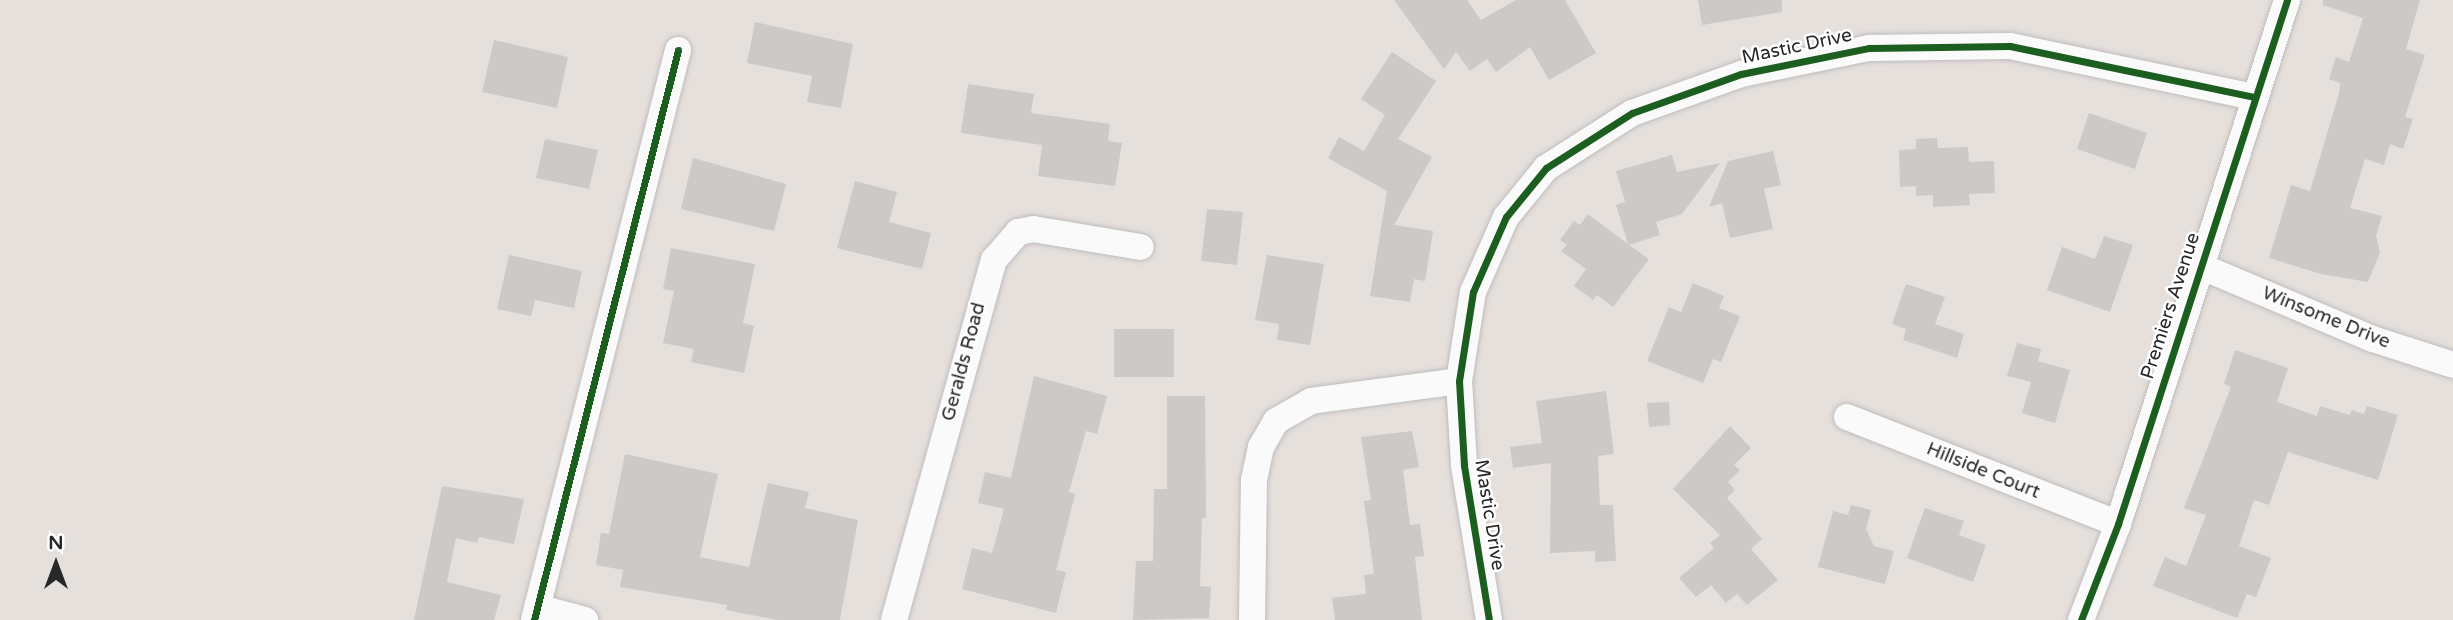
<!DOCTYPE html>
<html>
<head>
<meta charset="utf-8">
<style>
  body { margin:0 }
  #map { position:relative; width:2453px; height:620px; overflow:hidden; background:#e6e0dc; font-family:"Varela Round",sans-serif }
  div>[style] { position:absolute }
  .building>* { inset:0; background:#ccc9c6 }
  .roads { filter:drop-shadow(0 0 2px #bfbdbe) drop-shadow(0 0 2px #bfbdbe) }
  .street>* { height:26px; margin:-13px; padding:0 13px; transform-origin:13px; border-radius:13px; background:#fbfafa }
  .cycleway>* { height:7px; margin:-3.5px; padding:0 3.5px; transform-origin:3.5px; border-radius:3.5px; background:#1b5e20 }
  span { translate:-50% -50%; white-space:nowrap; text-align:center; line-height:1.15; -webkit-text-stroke:5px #fff; paint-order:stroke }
  .street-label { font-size:19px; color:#272727 }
  .north { position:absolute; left:21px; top:529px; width:70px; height:70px; -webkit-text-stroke:5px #fff; paint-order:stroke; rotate:0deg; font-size:19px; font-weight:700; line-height:28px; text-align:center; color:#272727 }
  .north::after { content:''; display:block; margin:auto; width:24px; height:32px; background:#272727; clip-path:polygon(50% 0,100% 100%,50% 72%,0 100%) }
</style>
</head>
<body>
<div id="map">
  <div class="building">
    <div style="clip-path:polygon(1394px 0,1467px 0,1481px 20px,1516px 0,1565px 0,1596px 53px,1549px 80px,1530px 47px,1496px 72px,1487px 59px,1470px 71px,1456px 52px,1444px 69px)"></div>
    <div style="clip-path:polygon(1698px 0,1782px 0,1782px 12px,1702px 25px)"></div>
    <div style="clip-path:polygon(2323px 0,2420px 0,2406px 49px,2425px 55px,2405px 117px,2413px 119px,2403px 149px,2390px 144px,2384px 165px,2365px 159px,2350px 208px,2382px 216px,2376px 236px,2380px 252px,2368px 282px,2321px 274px,2269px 258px,2291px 185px,2310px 191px,2339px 93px,2340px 83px,2329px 79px,2336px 57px,2349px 62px,2363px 18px,2323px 5px)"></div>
    <div style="clip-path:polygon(755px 22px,853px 44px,841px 108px,807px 102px,812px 76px,747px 63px)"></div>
    <div style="clip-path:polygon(494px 40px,568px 57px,557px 108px,482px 92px)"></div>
    <div style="clip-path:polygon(1392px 52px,1436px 81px,1398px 139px,1432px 157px,1394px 225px,1433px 231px,1425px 281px,1414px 279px,1410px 302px,1370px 296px,1387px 191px,1328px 158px,1339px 137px,1364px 151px,1385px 115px,1361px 99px)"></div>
    <div style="clip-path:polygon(968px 84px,1034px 94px,1031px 113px,1110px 124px,1108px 141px,1122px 143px,1115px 186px,1038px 176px,1042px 145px,961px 133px)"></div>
    <div style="clip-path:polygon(2089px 113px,2147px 133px,2135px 169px,2077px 149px)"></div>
    <div style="clip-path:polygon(1937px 138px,1938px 148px,1968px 147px,1969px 162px,1994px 161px,1995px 193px,1969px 194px,1970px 205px,1933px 207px,1933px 195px,1916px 196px,1916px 186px,1900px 187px,1899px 150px,1916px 149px,1916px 139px)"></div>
    <div style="clip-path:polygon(545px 139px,598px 150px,589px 189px,536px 178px)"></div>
    <div style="clip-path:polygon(1773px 151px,1781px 185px,1764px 189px,1773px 229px,1730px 238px,1722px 203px,1709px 207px,1728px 161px)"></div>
    <div style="clip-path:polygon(1672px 155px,1677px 172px,1720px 163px,1682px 214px,1656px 222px,1660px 235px,1629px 245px,1649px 259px,1613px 307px,1597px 295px,1593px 300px,1574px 286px,1586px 269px,1561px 251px,1567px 245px,1560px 240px,1574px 221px,1580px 225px,1588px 214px,1628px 244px,1616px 205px,1625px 202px,1616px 171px)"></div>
    <div style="clip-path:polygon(693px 158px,786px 184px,774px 231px,681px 209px)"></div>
    <div style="clip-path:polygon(855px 181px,897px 192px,889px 222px,931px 233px,922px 269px,837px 248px)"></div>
    <div style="clip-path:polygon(1207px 209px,1243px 212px,1237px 265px,1201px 261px)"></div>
    <div style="clip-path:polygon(2104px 236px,2133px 245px,2110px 312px,2047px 290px,2062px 247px,2095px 259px)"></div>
    <div style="clip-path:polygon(671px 248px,755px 264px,743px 323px,754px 326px,744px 373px,691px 362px,694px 349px,663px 343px,674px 291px,663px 289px)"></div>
    <div style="clip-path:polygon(509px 255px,582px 271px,574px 308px,535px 300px,531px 316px,497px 309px)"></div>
    <div style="clip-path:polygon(1267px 255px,1324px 264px,1310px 345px,1277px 340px,1279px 324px,1255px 320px)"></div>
    <div style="clip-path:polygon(1693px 283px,1724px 296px,1719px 308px,1740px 316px,1721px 362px,1713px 359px,1703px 383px,1647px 361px,1669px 307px,1681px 312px)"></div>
    <div style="clip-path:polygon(1906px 284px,1945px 297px,1935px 324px,1964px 334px,1957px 358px,1903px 340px,1906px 329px,1892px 324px)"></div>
    <div style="clip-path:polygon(1114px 329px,1174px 329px,1174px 377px,1114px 377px)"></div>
    <div style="clip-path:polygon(2017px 343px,2041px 349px,2038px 361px,2070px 370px,2055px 423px,2022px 413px,2031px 382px,2007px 376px)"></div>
    <div style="clip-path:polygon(2235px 350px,2288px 368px,2277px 402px,2317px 416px,2320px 406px,2350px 415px,2352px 410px,2364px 414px,2367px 406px,2398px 415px,2378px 480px,2288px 452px,2269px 505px,2254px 500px,2239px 546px,2271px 558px,2256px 597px,2247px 594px,2237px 618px,2153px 586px,2165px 557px,2186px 566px,2206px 515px,2184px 508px,2231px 387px,2224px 384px)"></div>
    <div style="clip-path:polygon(1034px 376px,1107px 396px,1097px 434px,1086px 431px,1069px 492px,1075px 494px,1056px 570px,1066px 572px,1056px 613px,962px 589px,972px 548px,992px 553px,1004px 509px,978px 503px,985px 472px,1011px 478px)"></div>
    <div style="clip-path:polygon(1606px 391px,1614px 454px,1598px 456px,1600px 505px,1613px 505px,1616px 561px,1595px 562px,1595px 551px,1550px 553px,1551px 463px,1513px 468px,1510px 447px,1542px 443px,1536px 401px)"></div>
    <div style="clip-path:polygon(1167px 396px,1205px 396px,1206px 518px,1202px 518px,1200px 586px,1211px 587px,1209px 618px,1133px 620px,1136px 561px,1153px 561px,1154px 489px,1167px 489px)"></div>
    <div style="clip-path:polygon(1669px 402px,1670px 425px,1649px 427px,1647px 403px)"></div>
    <div style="clip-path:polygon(1730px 426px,1751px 448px,1734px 465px,1740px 470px,1728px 482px,1735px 490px,1727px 498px,1762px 539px,1751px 549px,1778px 580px,1747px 605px,1737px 594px,1726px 603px,1711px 585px,1696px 597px,1679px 578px,1714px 548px,1710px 543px,1720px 535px,1673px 489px)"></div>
    <div style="clip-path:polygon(1412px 431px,1419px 467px,1403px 470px,1410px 525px,1420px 524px,1424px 556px,1415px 557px,1422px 620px,1335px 620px,1332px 598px,1366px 594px,1364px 575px,1374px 574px,1364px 501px,1371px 500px,1361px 437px)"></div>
    <div style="clip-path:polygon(625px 454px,718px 474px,700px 557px,749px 567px,768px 483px,809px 492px,805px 508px,858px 520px,840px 620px,777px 620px,726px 610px,727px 605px,620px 587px,623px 570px,596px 565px,601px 533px,609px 534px)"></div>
    <div style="clip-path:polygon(442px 486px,524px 499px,514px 544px,479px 537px,477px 543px,456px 538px,447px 582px,501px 595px,494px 620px,414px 620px)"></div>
    <div style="clip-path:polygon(1851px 505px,1871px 510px,1866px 529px,1874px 546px,1894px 551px,1885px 584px,1818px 567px,1833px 511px,1848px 515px)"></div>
    <div style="clip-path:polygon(1925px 508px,1964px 521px,1959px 535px,1986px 545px,1973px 582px,1907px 558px)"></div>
  </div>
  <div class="roads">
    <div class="street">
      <div style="left:2200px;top:266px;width:188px;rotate:22.9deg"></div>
      <div style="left:2373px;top:339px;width:84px;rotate:18deg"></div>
      <div style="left:1847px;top:417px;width:291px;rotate:21.5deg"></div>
      <div style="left:537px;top:607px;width:50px;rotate:15.2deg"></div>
      <div style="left:534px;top:620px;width:588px;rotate:-75.82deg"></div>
      <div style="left:894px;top:620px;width:374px;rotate:-74.5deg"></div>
      <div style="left:994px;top:260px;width:37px;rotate:-49deg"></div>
      <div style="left:1018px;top:232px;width:15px;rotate:-11deg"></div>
      <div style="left:1033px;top:229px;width:109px;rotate:9.5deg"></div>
      <div style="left:1252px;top:620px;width:140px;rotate:-89.2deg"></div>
      <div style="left:1254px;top:480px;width:34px;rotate:-78deg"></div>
      <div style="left:1261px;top:447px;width:30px;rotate:-60deg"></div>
      <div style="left:1276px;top:421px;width:40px;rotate:-29.7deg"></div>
      <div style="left:1311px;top:401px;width:149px;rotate:-7.7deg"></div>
      <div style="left:1489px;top:620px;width:157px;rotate:-99.2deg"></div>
      <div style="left:1464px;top:465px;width:84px;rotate:-93.4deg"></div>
      <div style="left:1459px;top:381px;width:90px;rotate:-81.1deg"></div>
      <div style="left:1473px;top:292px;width:82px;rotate:-66.3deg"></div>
      <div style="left:1506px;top:217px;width:63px;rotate:-50.8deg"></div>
      <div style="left:1546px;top:168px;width:102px;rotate:-32.6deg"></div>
      <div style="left:1632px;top:113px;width:116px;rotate:-19.7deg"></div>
      <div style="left:1741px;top:74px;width:131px;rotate:-11.5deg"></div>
      <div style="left:1869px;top:48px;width:141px;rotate:-0.8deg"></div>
      <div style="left:2010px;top:46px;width:249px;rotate:11.8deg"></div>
      <div style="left:2081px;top:620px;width:103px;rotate:-68.9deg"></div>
      <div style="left:2118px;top:524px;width:551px;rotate:-72.12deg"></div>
    </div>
  </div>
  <div class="cycleway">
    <div style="left:534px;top:620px;width:588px;rotate:-75.82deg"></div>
    <div style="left:1489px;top:620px;width:157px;rotate:-99.2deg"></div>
    <div style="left:1464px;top:465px;width:84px;rotate:-93.4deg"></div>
    <div style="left:1459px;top:381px;width:90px;rotate:-81.1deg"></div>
    <div style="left:1473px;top:292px;width:82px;rotate:-66.3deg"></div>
    <div style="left:1506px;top:217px;width:63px;rotate:-50.8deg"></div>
    <div style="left:1546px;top:168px;width:102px;rotate:-32.6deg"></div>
    <div style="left:1632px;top:113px;width:116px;rotate:-19.7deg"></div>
    <div style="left:1741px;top:74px;width:131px;rotate:-11.5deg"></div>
    <div style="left:1869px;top:48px;width:141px;rotate:-0.8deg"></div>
    <div style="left:2010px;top:46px;width:249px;rotate:11.8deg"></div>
    <div style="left:2081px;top:620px;width:103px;rotate:-68.9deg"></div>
    <div style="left:2118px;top:524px;width:551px;rotate:-72.12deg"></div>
  </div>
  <div class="street-label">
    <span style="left:1797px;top:47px;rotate:-12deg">Mastic Drive</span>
    <span style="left:2171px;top:306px;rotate:-72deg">Premiers Avenue</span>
    <span style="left:2326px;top:318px;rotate:22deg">Winsome Drive</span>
    <span style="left:964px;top:362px;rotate:-75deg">Geralds Road</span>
    <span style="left:1983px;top:471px;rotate:22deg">Hillside Court</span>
    <span style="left:1489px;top:515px;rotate:81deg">Mastic Drive</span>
  </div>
  <div class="north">N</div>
</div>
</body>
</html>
